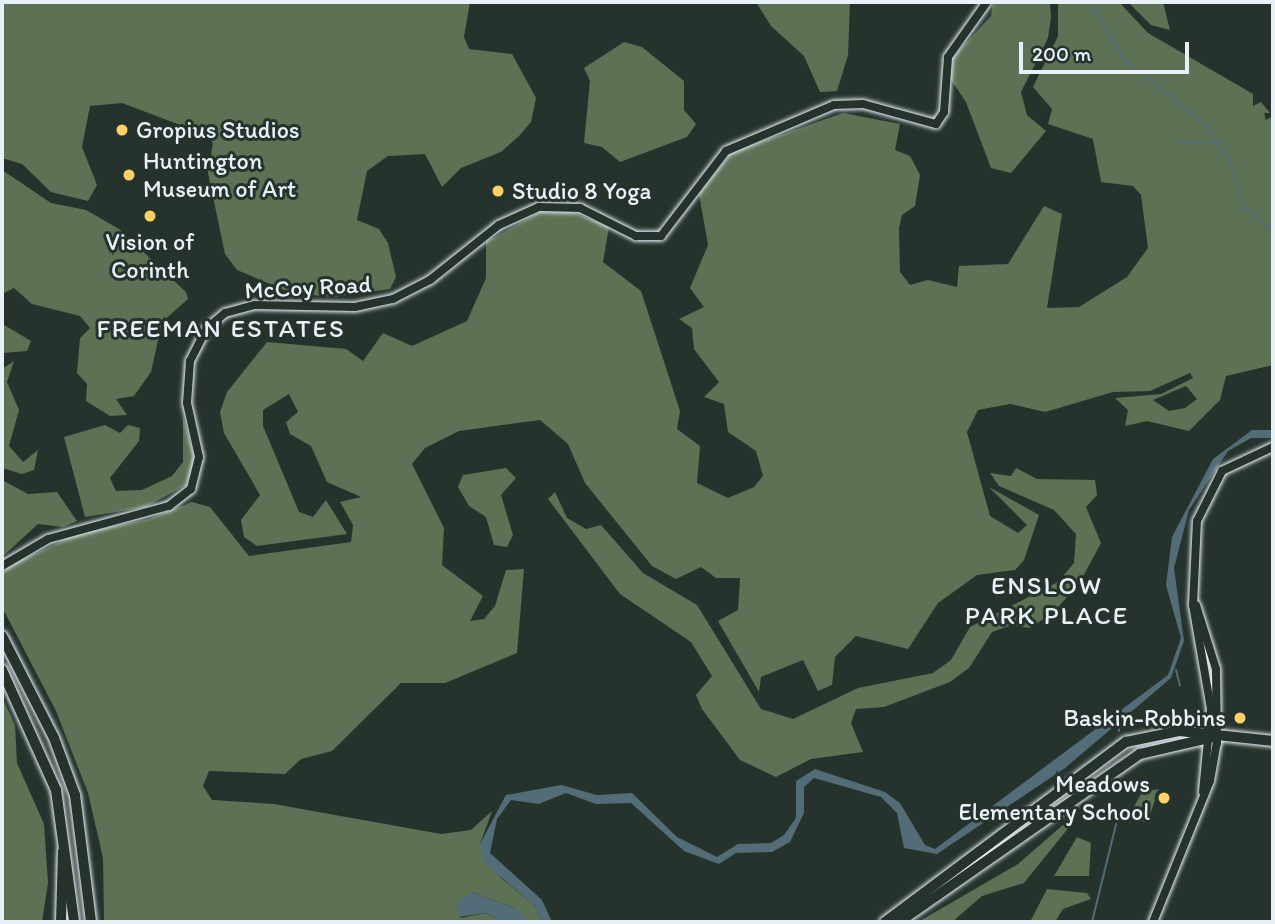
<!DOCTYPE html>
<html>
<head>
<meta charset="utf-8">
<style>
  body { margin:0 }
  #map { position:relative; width:1275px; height:924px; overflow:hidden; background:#26332d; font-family:Itim,sans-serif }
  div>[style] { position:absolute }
  .green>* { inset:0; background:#5d7154 }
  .water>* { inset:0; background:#526d77 }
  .stream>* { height:2px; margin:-1px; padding:0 1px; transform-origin:1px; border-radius:1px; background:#526d77 }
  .roads { filter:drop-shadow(0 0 2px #e8f1f8) drop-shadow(0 0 2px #e8f1f8) }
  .minor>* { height:8px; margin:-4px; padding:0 4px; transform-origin:4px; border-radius:4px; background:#26332d }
  .major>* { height:10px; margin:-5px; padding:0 5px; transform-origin:5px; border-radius:5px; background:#26332d }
  .highway>* { height:10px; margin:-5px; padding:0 5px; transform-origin:5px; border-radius:5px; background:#26332d }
  .dots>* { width:19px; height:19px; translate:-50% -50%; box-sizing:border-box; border:4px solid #26332d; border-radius:50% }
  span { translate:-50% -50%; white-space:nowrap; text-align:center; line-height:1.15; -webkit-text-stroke:6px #26332d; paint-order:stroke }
  .poi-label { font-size:24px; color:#e8f1f8 }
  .left { translate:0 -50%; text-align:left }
  .right { translate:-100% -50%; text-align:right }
  .street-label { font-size:24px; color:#e8f1f8 }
  .neighbourhood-label { font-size:26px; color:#e8f1f8; letter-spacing:2px }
  .frame { position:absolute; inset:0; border:4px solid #e8f1f8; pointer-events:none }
  .scale { position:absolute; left:1019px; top:42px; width:170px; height:32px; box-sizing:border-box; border:4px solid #e8f1f8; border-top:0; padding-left:9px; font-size:21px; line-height:24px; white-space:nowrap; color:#e8f1f8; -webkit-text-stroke:5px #26332d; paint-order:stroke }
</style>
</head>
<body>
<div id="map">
  <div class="green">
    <div style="clip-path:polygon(2px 2px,470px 2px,464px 37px,469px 49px,512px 54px,536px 98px,531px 122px,519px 136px,501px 152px,461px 168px,442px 187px,425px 154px,388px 156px,367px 171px,357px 220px,379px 229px,388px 243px,396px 277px,390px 289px,333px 297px,291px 293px,237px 270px,225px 254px,208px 173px,213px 143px,204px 134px,122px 103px,90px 106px,82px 147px,97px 185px,88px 201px,51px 192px,22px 164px,2px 158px)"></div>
    <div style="clip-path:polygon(756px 2px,850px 2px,848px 55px,837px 91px,820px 92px,804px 56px,771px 26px)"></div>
    <div style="clip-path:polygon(993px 2px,1050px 2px,1051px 17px,1048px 38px,1021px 92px,1027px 115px,1046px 131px,1011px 173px,991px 168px,966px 102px,949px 77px,954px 56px,991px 16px)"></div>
    <div style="clip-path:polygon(evenodd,1058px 2px,1119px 2px,1148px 33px,1253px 94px,1253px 106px,1261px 102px,1270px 113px,1264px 113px,1266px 120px,1273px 116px,1273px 365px,1226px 376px,1220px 400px,1189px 431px,1147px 421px,1125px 426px,1128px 410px,1115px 398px,1161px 394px,1193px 378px,1190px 373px,1150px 391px,1113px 392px,1045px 412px,1010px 404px,978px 410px,967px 432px,990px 516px,1018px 533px,1027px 525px,989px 487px,1039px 515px,1024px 560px,1015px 570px,977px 575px,938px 603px,908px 649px,856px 636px,835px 657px,832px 685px,818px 691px,803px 660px,761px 677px,759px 692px,718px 621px,738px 610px,740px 578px,716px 578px,701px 567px,676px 579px,652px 566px,585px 483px,568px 444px,540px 420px,459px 431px,425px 448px,412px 464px,444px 528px,442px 565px,483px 596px,470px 621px,484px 619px,495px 606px,506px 570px,524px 569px,517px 653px,445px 683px,401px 683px,332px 751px,301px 759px,285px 774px,209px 771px,203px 786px,212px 800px,274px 804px,441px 834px,471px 830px,492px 811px,480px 844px,501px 878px,534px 905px,542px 922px,529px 922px,514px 908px,473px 892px,460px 918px,486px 913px,502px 922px,104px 922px,103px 858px,88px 793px,56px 711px,2px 607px,2px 574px,9px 566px,77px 534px,149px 519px,192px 502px,210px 507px,249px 556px,351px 542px,353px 525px,340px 502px,361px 497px,327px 482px,311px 446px,290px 434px,286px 422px,298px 412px,289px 394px,263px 410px,263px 426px,299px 512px,313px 517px,326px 500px,347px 534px,257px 546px,244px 537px,241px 520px,260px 495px,224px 433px,220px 412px,227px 392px,267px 342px,346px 349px,363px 361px,383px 333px,412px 346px,467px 321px,486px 278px,486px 242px,542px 211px,567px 210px,609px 227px,603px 262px,641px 291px,680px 411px,677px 429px,700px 446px,697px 483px,728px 498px,754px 487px,763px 476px,756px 451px,728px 432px,724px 404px,704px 397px,719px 382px,694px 349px,692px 328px,679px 319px,704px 307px,690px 288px,708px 245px,699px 194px,732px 152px,843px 113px,900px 124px,895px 150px,910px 156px,920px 175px,915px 206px,902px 215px,899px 228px,900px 272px,910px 285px,928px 280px,957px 287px,959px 266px,1008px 264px,1044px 206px,1062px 214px,1047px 308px,1079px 307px,1127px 277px,1148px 248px,1141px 195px,1133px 186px,1101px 182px,1093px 139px,1048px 124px,1052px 109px,1033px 87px,1058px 36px,1058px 2px,1186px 386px,1197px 399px,1185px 408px,1169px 411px,1153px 400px,1186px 386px)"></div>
    <div style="clip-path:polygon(1128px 2px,1163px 2px,1170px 30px,1151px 25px)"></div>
    <div style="clip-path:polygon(624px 42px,642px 47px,684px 81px,684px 110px,696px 124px,687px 137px,620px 162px,602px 147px,584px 143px,590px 81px,584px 68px)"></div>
    <div style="clip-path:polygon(2px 170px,51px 203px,86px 210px,119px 229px,186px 292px,188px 299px,162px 322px,151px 372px,134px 396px,116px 399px,127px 415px,110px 416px,86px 401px,87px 384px,77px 373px,80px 338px,90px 328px,80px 316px,32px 304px,14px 288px,2px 294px)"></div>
    <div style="clip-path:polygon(2px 313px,4px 325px,31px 341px,27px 351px,2px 353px)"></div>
    <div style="clip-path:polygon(14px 361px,7px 382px,19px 410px,9px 446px,23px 462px,38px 450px,34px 470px,22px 474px,2px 468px,2px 369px)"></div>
    <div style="clip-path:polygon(183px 417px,196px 462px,186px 485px,146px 507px,85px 517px,64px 437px,105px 425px,120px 433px,128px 425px,140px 428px,139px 441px,110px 478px,116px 491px,142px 490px,172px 476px,183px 462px)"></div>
    <div style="clip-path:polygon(506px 468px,516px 478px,501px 495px,513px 535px,507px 547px,494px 545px,486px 517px,469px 506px,458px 487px,463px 475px)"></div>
    <div style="clip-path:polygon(1016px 468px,1037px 479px,1095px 480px,1097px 495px,1086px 507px,1101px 543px,1080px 582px,1052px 614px,1029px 628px,1012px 625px,992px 632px,969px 668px,950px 682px,884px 707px,856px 709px,851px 723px,863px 752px,811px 759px,776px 777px,740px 760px,702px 709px,696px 695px,712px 676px,691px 642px,620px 594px,548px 499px,555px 492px,567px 518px,586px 529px,601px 525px,643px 573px,697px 605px,761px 709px,793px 719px,858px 688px,933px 673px,951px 660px,970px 627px,1058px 582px,1074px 563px,1076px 534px,1054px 510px,999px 486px,990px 473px,1011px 476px)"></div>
    <div style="clip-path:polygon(2px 480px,28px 494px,57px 492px,77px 521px,63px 527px,38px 524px,2px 557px)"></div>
    <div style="clip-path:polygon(2px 697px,15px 725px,17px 763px,44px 824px,48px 883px,42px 922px,2px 922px)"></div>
    <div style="clip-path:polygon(1159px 789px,1147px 823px,1129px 816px,1142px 792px)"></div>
    <div style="clip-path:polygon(1064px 824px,1070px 826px,1024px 883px,982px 896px,952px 922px,918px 922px,1018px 864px)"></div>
    <div style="clip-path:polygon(1077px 837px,1091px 843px,1089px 876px,1054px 876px)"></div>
    <div style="clip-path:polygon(1047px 889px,1087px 893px,1091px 899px,1063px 909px,1055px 922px,1030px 922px)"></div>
  </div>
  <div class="water">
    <div style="clip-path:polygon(1252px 430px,1273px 430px,1273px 438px,1251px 438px,1228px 451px,1189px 510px,1174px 568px,1184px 641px,1171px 678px,1065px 768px,937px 854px,904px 848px,897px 813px,881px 797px,814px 778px,804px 787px,804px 813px,790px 842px,772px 852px,736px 853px,719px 864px,684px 851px,631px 803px,596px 804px,566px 793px,539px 804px,511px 800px,497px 819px,490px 853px,542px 900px,552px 922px,542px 922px,534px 905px,484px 863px,480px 844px,506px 795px,561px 785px,597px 795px,632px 793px,677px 837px,717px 857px,738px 844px,771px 843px,784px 835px,796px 818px,796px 781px,815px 769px,885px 792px,900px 803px,925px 845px,935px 849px,1168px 675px,1181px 638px,1166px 585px,1172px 537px,1213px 459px)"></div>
    <div style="clip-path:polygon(473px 892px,519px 910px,529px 922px,502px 922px,486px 913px,458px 917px,456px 903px)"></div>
  </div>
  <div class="stream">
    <div style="left:1091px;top:2px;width:66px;rotate:59.9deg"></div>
    <div style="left:1124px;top:59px;width:100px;rotate:38.9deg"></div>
    <div style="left:1202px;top:122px;width:48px;rotate:54.3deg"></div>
    <div style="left:1230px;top:161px;width:49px;rotate:72.3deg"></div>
    <div style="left:1245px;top:208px;width:36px;rotate:39deg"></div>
    <div style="left:1181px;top:143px;width:34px"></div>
    <div style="left:1176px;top:670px;width:16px;rotate:76deg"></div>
    <div style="left:1119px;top:722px;width:9px;rotate:90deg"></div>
    <div style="left:1092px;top:922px;width:101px;rotate:-76.2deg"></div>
  </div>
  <div class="roads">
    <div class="minor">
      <div style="left:2px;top:566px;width:53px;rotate:-30.4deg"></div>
      <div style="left:48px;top:539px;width:125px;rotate:-15.3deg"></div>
      <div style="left:169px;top:506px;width:28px;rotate:-38deg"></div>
      <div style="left:191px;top:489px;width:33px;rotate:-76deg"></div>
      <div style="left:199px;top:457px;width:55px;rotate:-102.5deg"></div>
      <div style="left:187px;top:403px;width:42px;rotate:-85.9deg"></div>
      <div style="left:190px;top:361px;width:36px;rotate:-63deg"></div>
      <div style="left:206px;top:329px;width:25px;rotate:-40deg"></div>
      <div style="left:225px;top:313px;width:31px;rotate:-15deg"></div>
      <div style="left:255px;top:305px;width:100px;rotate:1.1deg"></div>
      <div style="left:355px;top:307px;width:39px;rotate:-12deg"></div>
      <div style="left:393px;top:299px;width:42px;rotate:-27.2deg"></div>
      <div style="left:430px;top:280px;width:88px;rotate:-38.6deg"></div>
      <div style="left:499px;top:225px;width:44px;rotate:-24.2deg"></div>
      <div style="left:539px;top:207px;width:41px;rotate:1.4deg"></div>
      <div style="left:580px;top:208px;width:63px;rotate:26.6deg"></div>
      <div style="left:636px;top:236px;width:25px"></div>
      <div style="left:661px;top:236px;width:107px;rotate:-52.6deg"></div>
      <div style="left:726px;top:151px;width:117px;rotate:-23.1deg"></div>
      <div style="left:834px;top:105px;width:29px;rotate:-2deg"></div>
      <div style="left:863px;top:104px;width:76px;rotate:15.3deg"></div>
      <div style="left:936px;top:124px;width:14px;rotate:-56deg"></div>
      <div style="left:944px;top:112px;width:55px;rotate:-85.8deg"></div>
      <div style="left:948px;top:57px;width:67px;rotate:-54.7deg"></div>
      <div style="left:1203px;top:792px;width:83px;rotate:-84.5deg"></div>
      <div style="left:1211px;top:709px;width:106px;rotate:-99.8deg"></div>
      <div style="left:1193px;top:605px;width:84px;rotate:-87.3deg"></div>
      <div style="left:1197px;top:521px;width:56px;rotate:-63.4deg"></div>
      <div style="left:1222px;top:471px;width:56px;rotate:-25.2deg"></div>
      <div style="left:1153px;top:922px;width:152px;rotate:-68deg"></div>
      <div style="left:1210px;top:781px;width:39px;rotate:-80deg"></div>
      <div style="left:1217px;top:743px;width:74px;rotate:-90.8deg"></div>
      <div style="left:1216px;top:669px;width:67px;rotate:-107.4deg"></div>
    </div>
    <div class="major">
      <div style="left:885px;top:922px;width:301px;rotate:-36.8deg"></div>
      <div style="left:1126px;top:742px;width:54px;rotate:-11.7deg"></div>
      <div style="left:1179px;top:731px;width:95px;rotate:6.1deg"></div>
      <div style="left:899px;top:922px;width:294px;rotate:-34.9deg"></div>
      <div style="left:1140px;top:754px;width:80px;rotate:-13deg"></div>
    </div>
    <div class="highway">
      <div style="left:2px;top:636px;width:114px;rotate:63deg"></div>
      <div style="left:54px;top:738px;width:61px;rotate:69.8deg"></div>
      <div style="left:75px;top:795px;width:128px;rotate:82.8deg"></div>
      <div style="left:2px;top:670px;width:132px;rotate:65.8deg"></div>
      <div style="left:56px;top:790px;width:133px;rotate:82.2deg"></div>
      <div style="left:61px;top:922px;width:71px;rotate:-88.4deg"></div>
    </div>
  </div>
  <div class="dots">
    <div style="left:122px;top:130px;background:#ffd166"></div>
    <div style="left:129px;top:175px;background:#ffd166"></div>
    <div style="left:498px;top:191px;background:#ffd166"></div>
    <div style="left:150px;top:216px;background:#ffd166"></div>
    <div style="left:1240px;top:718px;background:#ffd166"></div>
    <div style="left:1164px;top:798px;background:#ffd166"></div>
  </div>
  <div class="poi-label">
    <span class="left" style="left:136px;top:130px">Gropius Studios</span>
    <span class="left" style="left:143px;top:175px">Huntington<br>Museum of Art</span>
    <span class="left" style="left:512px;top:191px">Studio 8 Yoga</span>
    <span style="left:150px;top:256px">Vision of<br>Corinth</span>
    <span class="right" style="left:1226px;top:718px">Baskin-Robbins</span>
    <span class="right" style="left:1150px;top:798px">Meadows<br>Elementary School</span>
  </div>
  <div class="street-label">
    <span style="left:308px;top:287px;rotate:-3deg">McCoy Road</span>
  </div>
  <div class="neighbourhood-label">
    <span style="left:221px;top:329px">FREEMAN ESTATES</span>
    <span style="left:1047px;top:601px">ENSLOW<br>PARK PLACE</span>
  </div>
  <div class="frame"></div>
  <div class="scale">200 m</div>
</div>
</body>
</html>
